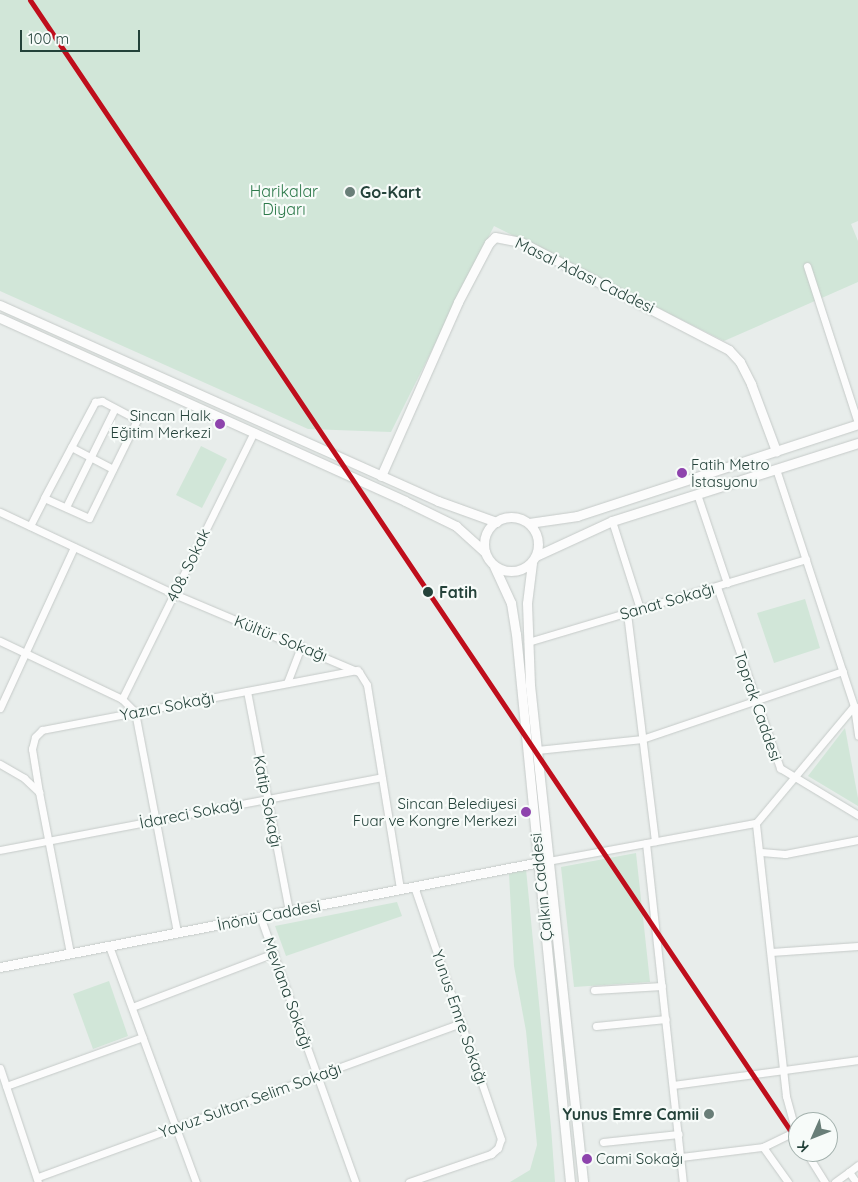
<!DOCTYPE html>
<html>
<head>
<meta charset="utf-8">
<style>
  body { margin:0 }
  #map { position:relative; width:858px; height:1182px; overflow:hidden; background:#e8edeb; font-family:Quicksand,sans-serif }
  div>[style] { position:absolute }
  .green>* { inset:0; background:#d1e6d8 }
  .roads { filter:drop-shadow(0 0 1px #c5cac8) drop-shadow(0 0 1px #c5cac8) }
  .street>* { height:7px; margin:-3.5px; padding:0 3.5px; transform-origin:3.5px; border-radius:3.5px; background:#fcfcfc }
  .secondary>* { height:9px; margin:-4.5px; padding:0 4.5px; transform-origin:4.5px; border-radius:4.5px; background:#fcfcfc }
  .secondary>.ring { margin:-4.5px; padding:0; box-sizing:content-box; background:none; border:9px solid #fcfcfc; border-radius:50% }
  .metro-1>* { height:5px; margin:-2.5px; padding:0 2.5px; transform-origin:2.5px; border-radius:2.5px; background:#bf0e1c }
  .dots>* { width:14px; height:14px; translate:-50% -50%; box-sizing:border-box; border:2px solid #f7fbf9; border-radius:50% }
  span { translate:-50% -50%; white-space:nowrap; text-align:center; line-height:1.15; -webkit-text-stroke:4.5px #f7fbf9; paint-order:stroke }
  .bus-label { font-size:15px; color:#24423a }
  .right { translate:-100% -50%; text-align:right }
  .left { translate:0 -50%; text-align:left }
  .park-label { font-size:16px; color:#2d7a4b }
  .poi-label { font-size:16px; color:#24423a; font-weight:700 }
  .street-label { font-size:16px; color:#24423a }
  .stop-label { font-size:16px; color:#24423a; font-weight:700 }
  .north { position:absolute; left:788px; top:1112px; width:50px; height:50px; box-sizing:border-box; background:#f7fbf9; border:1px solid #a3b1ad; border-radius:50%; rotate:226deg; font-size:14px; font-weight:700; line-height:20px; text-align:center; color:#24423a }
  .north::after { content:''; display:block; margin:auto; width:18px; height:22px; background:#697e78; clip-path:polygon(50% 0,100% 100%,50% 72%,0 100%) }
  .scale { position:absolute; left:20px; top:30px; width:120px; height:22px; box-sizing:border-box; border:2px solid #24423a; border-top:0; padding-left:6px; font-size:15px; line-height:18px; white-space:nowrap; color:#24423a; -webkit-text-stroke:4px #f7fbf9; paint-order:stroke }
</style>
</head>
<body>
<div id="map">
  <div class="green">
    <div style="clip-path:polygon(0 0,858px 0,858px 221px,851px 224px,858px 241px,858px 282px,724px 341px,494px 226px,391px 432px,308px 429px,0 291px)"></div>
    <div style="clip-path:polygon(201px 446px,227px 459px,202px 508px,176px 495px)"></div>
    <div style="clip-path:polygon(805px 599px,820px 648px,774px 663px,757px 613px)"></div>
    <div style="clip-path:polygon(845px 728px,858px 798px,858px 806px,808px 776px)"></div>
    <div style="clip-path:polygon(636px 853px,650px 982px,574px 987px,561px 867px)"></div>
    <div style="clip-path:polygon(526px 869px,551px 1127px,555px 1182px,510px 1182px,530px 1170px,537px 1145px,526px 1031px,514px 966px,509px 874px)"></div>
    <div style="clip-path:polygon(397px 902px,402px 916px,286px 956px,275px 926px)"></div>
    <div style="clip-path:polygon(109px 981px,128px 1036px,93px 1049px,73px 994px)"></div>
  </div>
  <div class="roads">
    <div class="street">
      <div style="left:807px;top:266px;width:165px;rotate:72deg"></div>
      <div style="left:71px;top:447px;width:47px;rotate:27.6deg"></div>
      <div style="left:776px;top:469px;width:250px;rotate:71.8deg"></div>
      <div style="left:854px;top:706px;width:30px;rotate:82deg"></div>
      <div style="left:697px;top:494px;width:94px;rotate:71.4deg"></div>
      <div style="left:66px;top:507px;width:110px;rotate:-63.7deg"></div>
      <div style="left:0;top:512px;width:192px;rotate:25.2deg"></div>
      <div style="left:174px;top:594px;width:201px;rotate:22.9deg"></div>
      <div style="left:359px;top:672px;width:15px;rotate:58deg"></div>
      <div style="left:367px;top:685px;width:207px;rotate:80.8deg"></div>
      <div style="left:612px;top:521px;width:92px;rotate:72.3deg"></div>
      <div style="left:30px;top:526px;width:31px;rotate:-63deg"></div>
      <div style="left:44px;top:498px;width:109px;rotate:-62deg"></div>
      <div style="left:95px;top:402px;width:7px;rotate:-8deg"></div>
      <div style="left:102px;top:401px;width:40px;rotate:28deg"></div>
      <div style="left:137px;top:420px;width:109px;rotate:116.1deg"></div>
      <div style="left:89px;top:518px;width:49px;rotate:-156deg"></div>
      <div style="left:717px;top:587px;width:192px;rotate:70.8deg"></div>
      <div style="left:780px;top:768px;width:91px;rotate:31.1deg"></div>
      <div style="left:627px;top:613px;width:230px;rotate:83deg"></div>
      <div style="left:0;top:641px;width:135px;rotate:25.4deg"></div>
      <div style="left:122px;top:699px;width:18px;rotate:45deg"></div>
      <div style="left:135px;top:712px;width:225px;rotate:79.2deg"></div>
      <div style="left:528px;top:642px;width:290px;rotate:-16.6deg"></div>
      <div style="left:287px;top:683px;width:40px;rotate:-69deg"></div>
      <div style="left:247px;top:691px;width:224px;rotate:79.2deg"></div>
      <div style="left:122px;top:699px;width:298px;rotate:-63.7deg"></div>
      <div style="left:0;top:708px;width:177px;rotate:-65.3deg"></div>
      <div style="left:537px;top:750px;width:106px;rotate:-6deg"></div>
      <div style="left:642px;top:739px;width:212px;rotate:-18.7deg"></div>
      <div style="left:0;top:764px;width:28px;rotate:30deg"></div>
      <div style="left:24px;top:778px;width:21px;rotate:43deg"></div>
      <div style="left:39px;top:792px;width:164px;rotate:79.1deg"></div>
      <div style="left:39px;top:792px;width:44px;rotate:-99.2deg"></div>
      <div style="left:32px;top:749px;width:12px;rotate:-76deg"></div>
      <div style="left:35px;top:737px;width:10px;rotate:-45deg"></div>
      <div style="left:42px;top:730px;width:321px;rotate:-10.8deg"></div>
      <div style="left:646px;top:843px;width:341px;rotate:83.8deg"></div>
      <div style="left:0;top:850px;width:388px;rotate:-10.8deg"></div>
      <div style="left:761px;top:852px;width:24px;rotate:5deg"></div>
      <div style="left:785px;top:854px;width:74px;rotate:-10.9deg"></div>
      <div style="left:548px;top:861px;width:211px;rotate:-10.4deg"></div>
      <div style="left:260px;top:916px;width:282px;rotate:70.3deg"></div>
      <div style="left:109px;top:946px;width:252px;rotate:69.8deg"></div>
      <div style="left:771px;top:952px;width:87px;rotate:-3.9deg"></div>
      <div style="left:594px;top:990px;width:68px;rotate:-3.4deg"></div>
      <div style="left:132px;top:1007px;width:152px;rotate:-20.8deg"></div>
      <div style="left:596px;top:1026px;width:70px;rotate:-5.7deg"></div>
      <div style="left:0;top:1068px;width:120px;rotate:71.6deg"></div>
      <div style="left:673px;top:1085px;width:187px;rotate:-7.7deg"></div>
      <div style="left:6px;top:1086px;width:145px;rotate:-19.7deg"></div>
      <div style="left:798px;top:1140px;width:46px;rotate:-105.3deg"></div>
      <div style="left:786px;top:1096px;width:275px;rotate:-96.3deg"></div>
      <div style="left:756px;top:823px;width:153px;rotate:-50.1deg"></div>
      <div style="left:603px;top:1142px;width:76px;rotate:-6deg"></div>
      <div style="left:763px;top:1147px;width:34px;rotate:-26deg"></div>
      <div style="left:806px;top:1152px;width:36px;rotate:58deg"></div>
      <div style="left:681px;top:1157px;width:83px;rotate:-7deg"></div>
      <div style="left:763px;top:1147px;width:43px;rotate:54.5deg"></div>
      <div style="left:849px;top:1172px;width:11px;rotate:-38deg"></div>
      <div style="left:38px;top:1177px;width:451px;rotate:-20deg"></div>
      <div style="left:409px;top:1182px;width:87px;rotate:-18.9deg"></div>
      <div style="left:491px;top:1154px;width:9px;rotate:-41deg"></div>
      <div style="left:498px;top:1148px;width:9px;rotate:-72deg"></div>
      <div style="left:501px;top:1139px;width:267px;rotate:-109deg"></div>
      <div style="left:835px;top:1182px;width:17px;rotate:-36deg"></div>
      <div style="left:849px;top:1172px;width:12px;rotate:55deg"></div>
    </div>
    <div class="secondary">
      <div style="left:0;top:305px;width:480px;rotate:24.1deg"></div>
      <div style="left:438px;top:501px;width:62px;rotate:19.9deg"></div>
      <div style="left:0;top:318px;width:444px;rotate:24.3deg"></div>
      <div style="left:405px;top:501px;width:57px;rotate:26.1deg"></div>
      <div style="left:456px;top:526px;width:39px;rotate:42deg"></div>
      <div style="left:381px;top:476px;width:190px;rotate:-66.1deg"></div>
      <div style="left:458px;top:302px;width:67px;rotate:-62.3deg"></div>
      <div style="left:489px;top:243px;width:8px;rotate:-45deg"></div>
      <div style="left:495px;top:237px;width:26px;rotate:11deg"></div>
      <div style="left:521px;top:242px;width:234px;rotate:27.4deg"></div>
      <div style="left:729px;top:350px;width:16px;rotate:47deg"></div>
      <div style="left:740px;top:362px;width:25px;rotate:63deg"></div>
      <div style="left:751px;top:384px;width:72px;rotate:69.5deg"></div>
      <div class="ring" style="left:484px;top:517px;width:45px;height:45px"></div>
      <div style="left:529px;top:523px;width:49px;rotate:-8.3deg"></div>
      <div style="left:577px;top:516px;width:296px;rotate:-18.1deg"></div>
      <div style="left:536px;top:556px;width:84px;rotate:-24.7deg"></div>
      <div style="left:612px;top:521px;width:258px;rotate:-17.6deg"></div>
      <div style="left:532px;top:563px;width:40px;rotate:97.1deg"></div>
      <div style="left:527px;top:603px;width:82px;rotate:87.9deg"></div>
      <div style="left:530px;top:685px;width:500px;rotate:83.9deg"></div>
      <div style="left:494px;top:566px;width:41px;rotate:65.3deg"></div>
      <div style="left:511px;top:603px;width:31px;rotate:81deg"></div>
      <div style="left:516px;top:634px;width:551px;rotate:84.37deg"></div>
      <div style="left:0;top:967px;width:555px;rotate:-11.01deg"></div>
    </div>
  </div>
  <div class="metro-1">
    <div style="left:30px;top:0;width:1376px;rotate:56.08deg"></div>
  </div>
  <div class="dots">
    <div style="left:350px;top:192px;background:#697e78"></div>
    <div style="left:220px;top:424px;background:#8e44ad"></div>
    <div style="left:682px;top:473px;background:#8e44ad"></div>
    <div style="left:428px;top:592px;background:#24423a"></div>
    <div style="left:526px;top:812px;background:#8e44ad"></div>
    <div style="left:709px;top:1114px;background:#697e78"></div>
    <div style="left:587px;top:1159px;background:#8e44ad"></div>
  </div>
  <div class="bus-label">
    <span class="right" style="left:211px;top:424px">Sincan Halk<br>Eğitim Merkezi</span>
    <span class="left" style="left:691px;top:473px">Fatih Metro<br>İstasyonu</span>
    <span class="right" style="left:517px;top:812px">Sincan Belediyesi<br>Fuar ve Kongre Merkezi</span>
    <span class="left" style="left:596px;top:1159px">Cami Sokağı</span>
  </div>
  <div class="park-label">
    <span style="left:284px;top:200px">Harikalar<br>Diyarı</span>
  </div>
  <div class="poi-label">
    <span class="left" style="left:360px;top:192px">Go-Kart</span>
    <span class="right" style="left:699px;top:1114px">Yunus Emre Camii</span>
  </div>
  <div class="street-label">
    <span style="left:585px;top:275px;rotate:26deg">Masal Adası Caddesi</span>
    <span style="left:188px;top:565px;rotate:-64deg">408. Sokak</span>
    <span style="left:667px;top:601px;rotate:-16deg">Sanat Sokağı</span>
    <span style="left:281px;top:638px;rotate:22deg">Kültür Sokağı</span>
    <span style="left:167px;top:706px;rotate:-11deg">Yazıcı Sokağı</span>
    <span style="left:758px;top:706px;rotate:71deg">Toprak Caddesi</span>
    <span style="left:268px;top:801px;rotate:79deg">Katip Sokağı</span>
    <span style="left:191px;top:813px;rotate:-11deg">İdareci Sokağı</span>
    <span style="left:541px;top:887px;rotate:-96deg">Çalkın Caddesi</span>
    <span style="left:269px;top:915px;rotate:-11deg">İnönü Caddesi</span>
    <span style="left:288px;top:993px;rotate:70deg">Mevlana Sokağı</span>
    <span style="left:460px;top:1017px;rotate:71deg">Yunus Emre Sokağı</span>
    <span style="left:250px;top:1100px;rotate:-20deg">Yavuz Sultan Selim Sokağı</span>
  </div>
  <div class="stop-label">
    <span class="left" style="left:439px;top:592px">Fatih</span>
  </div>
  <div class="north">K</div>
  <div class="scale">100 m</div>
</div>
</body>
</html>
